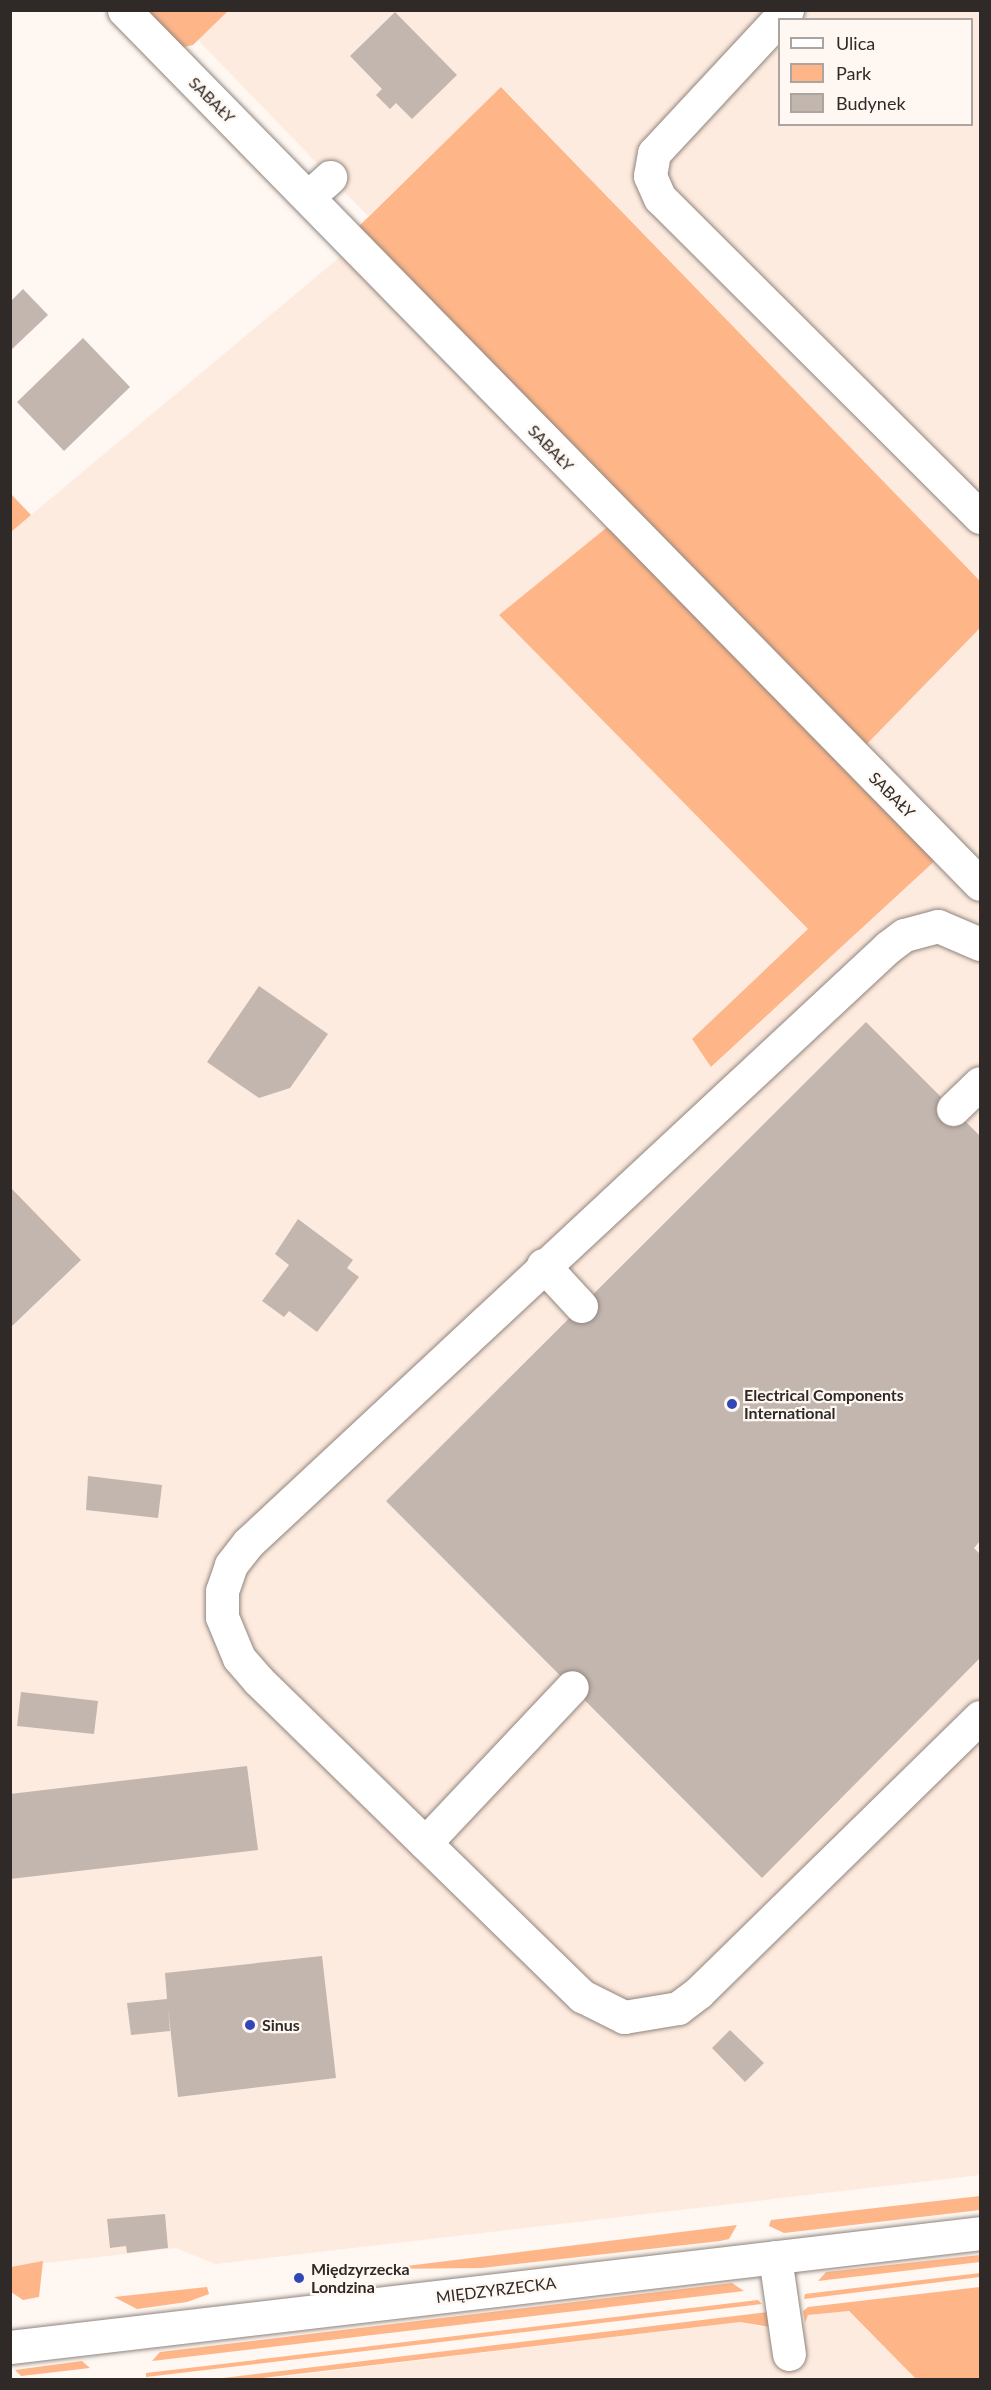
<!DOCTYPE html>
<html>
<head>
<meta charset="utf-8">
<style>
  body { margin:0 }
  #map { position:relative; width:991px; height:2390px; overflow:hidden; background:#fef7f2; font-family:Lato,sans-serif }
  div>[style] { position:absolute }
  .built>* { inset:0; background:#feebdf }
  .green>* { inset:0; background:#feb588 }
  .building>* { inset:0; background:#c2b6af }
  .roads { filter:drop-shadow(0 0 2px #90857e) drop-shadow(0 0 2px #90857e) }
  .minor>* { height:33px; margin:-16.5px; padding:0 16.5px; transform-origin:16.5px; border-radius:16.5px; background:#fff }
  .major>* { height:33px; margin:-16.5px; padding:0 16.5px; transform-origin:16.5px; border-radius:16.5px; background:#fff }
  .dots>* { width:16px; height:16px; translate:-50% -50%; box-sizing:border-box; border:3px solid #fef7f2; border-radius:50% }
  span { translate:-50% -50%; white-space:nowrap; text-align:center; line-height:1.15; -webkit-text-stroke:4.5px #fef7f2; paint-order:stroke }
  .street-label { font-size:16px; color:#2f2a27 }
  .poi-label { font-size:16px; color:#2f2a27; font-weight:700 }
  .left { translate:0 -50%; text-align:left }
  .frame { position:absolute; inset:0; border:12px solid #2f2a27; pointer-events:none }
  .legend { position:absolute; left:778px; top:18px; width:195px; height:108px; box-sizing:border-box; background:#fef7f2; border:2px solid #aba5a1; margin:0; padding:8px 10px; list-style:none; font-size:18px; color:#2f2a27 }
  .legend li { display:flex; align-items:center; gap:12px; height:30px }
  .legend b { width:30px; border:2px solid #aba5a1 }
</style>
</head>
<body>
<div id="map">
  <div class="built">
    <div style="clip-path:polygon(evenodd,228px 10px,980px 11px,980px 581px,502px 87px,368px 216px,198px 40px,228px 10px,780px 20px,972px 20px,972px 124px,780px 124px,780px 20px)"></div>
    <div style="clip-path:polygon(341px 256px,611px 524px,500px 615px,808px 929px,692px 1039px,712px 1067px,938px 858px,980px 903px,980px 2175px,215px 2264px,176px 2248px,11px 2267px,11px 532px)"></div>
    <div style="clip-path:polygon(980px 628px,980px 869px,862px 749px)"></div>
    <div style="clip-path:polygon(848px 2311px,916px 2379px,253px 2380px,740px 2322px,762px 2327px,804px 2323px,808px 2315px)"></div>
  </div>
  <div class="green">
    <div style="clip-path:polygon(140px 11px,228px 11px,193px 45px,179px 48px)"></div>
    <div style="clip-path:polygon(501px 87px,980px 581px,980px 628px,862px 749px,354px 231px)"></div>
    <div style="clip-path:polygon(11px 494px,31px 515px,11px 532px,10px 532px)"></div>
    <div style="clip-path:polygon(611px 524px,938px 858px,711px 1067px,692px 1039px,808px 929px,499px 615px)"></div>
    <div style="clip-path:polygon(980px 2196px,980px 2210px,784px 2233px,769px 2226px,771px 2220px)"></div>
    <div style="clip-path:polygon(737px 2225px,729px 2239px,720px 2241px,482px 2268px,382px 2269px)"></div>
    <div style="clip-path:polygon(980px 2255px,980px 2262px,818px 2281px,826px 2272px)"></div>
    <div style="clip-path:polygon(43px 2261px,39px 2297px,23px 2300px,11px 2292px,11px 2267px)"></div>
    <div style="clip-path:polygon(980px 2273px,980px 2277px,804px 2299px,805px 2294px)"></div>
    <div style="clip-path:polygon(732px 2283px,744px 2291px,152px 2361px,160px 2352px)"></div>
    <div style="clip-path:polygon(207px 2287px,209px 2294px,187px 2302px,137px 2309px,114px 2297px)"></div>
    <div style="clip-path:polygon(980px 2287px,980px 2379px,916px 2379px,849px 2311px,808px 2315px,805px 2323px,803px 2311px,808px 2307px)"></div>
    <div style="clip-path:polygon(758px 2300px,762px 2304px,146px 2377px,146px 2373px)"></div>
    <div style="clip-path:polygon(769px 2312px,770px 2327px,740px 2322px,253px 2379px,207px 2380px)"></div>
    <div style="clip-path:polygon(82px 2361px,90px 2368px,21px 2376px,15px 2370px)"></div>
  </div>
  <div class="building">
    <div style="clip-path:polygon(395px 12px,457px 75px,412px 119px,396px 103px,390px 109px,376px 95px,382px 89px,350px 56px)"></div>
    <div style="clip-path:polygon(23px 289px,48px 315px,10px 351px,10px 302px)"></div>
    <div style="clip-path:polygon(83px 338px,130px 387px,64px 451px,17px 402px)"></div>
    <div style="clip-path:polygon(259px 986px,328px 1034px,290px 1088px,259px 1098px,207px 1062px)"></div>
    <div style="clip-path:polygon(866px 1022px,980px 1136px,980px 1541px,974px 1548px,980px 1554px,980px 1658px,762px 1878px,386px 1501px)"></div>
    <div style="clip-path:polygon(10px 1187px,81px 1260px,10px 1328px)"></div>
    <div style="clip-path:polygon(298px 1219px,353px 1260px,347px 1268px,359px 1277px,317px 1332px,289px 1311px,284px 1317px,262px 1301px,289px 1265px,275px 1254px)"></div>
    <div style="clip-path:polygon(88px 1476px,162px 1485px,158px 1518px,86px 1510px)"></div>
    <div style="clip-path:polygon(21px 1692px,98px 1701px,94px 1734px,17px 1726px)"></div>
    <div style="clip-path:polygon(247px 1766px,258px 1850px,10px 1879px,10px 1794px)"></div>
    <div style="clip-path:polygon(322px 1956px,336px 2078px,178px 2097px,168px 2008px,170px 2031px,131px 2035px,127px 2003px,167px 1999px,165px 1973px)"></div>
    <div style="clip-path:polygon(730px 2030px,764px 2063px,745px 2082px,712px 2048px)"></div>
    <div style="clip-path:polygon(165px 2214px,168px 2248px,127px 2253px,126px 2246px,110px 2248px,107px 2219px)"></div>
  </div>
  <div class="roads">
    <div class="minor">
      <div style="left:124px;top:10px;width:1223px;rotate:45.6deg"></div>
      <div style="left:787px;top:10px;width:195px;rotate:132.9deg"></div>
      <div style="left:654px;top:153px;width:23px;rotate:100deg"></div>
      <div style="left:650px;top:176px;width:24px;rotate:66deg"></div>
      <div style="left:660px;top:198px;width:452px;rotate:44.9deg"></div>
      <div style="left:308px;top:197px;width:30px;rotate:-42deg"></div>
      <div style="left:980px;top:944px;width:46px;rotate:-156.8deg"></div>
      <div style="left:938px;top:926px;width:35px;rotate:165deg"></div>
      <div style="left:904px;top:935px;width:20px;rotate:143deg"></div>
      <div style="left:888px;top:947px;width:875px;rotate:137.04deg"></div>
      <div style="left:248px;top:1543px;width:28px;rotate:128deg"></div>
      <div style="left:231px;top:1565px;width:28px;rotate:109deg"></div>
      <div style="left:222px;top:1591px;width:26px;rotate:90deg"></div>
      <div style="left:222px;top:1617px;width:44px;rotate:67.5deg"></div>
      <div style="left:239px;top:1658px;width:29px;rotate:49deg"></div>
      <div style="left:258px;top:1680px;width:453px;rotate:44.3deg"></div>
      <div style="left:582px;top:1996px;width:47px;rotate:26.6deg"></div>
      <div style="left:624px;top:2017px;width:55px;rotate:-9.5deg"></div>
      <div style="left:678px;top:2008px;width:26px;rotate:-37deg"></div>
      <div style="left:699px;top:1992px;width:393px;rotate:-44.4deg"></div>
      <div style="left:953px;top:1109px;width:37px;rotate:-44deg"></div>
      <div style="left:543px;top:1265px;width:56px;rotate:47.2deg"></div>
      <div style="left:425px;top:1843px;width:214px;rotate:-46.7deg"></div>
      <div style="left:775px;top:2257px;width:98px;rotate:81.8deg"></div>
    </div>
    <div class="major">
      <div style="left:10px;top:2347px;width:977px;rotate:-6.7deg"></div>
    </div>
  </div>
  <div class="dots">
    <div style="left:732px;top:1404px;background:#3147b8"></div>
    <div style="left:250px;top:2025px;background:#3147b8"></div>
    <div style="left:299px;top:2278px;background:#3147b8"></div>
  </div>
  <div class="street-label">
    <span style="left:212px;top:100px;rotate:45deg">SABAŁY</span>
    <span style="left:551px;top:448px;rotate:46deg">SABAŁY</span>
    <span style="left:892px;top:795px;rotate:45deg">SABAŁY</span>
    <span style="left:496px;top:2290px;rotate:-7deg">MIĘDZYRZECKA</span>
  </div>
  <div class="poi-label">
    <span class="left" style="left:744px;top:1404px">Electrical Components<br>International</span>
    <span class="left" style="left:262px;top:2025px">Sinus</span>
    <span class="left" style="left:311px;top:2278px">Międzyrzecka<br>Londzina</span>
  </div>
  <div class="frame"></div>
  <ul class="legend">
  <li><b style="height:8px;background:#fff"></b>Ulica</li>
  <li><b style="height:16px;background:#feb588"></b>Park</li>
  <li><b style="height:16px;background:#c2b6af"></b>Budynek</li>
  </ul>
</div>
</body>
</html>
